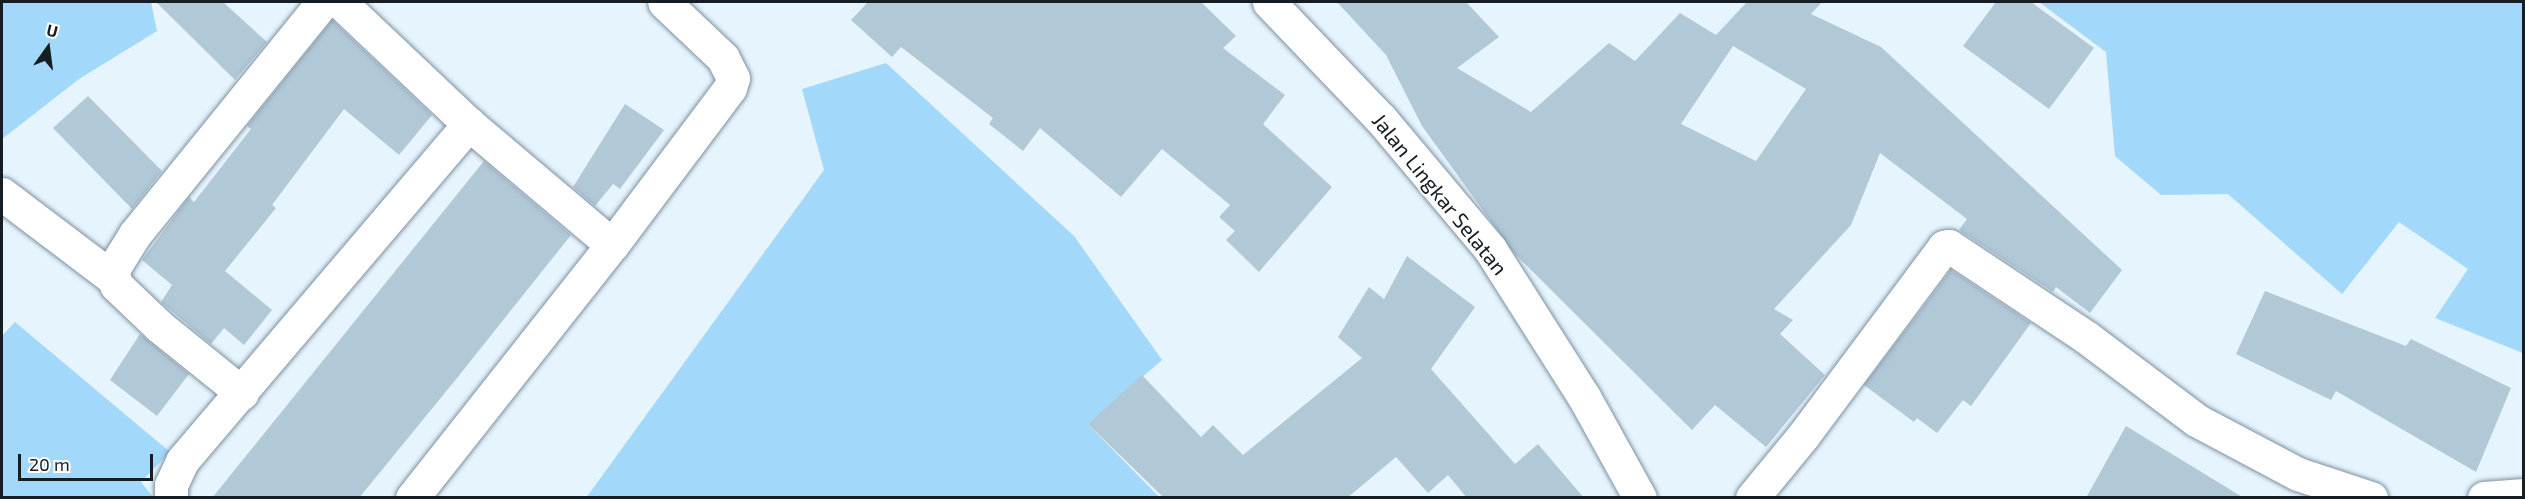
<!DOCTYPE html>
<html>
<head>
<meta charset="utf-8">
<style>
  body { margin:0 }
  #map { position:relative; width:2525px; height:499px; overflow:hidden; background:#e6f4fd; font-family:"Exo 2",sans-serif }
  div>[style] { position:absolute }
  .green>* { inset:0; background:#a2d8f9 }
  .building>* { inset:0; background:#b1c8d6 }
  .roads { filter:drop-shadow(0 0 2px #7c919f) drop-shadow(0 0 2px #7c919f) }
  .minor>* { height:33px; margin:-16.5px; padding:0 16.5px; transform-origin:16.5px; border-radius:16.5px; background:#fff }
  .tertiary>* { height:33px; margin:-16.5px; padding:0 16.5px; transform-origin:16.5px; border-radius:16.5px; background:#fff }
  span { translate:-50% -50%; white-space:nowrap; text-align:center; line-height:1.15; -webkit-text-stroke:4.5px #fff; paint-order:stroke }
  .street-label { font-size:21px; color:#161e23 }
  .frame { position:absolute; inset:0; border:3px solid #161e23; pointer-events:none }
  .north { position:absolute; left:18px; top:18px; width:60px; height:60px; -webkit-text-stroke:4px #fff; paint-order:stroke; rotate:14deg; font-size:16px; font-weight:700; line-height:24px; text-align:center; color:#161e23 }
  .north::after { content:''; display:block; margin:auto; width:21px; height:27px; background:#161e23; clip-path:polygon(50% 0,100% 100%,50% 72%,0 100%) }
  .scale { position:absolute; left:18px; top:454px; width:135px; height:27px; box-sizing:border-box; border:3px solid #161e23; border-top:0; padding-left:8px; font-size:18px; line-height:21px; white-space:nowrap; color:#161e23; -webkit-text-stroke:4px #fff; paint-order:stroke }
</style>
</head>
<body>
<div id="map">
  <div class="green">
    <div style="clip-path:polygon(2px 2px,151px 2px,157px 31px,79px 79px,2px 139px)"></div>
    <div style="clip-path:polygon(2039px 2px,2523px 2px,2523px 353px,2435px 318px,2468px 269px,2399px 222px,2342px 294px,2228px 194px,2161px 195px,2115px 156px,2106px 52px)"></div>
    <div style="clip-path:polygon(886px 63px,1074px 236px,1162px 360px,1088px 424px,1159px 497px,586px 498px,824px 170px,802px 89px)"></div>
    <div style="clip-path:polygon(15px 322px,170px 452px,141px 482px,153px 497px,2px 497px,2px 336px)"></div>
  </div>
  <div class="building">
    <div style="clip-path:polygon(156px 2px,223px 2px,267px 42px,235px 80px)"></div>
    <div style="clip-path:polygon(868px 2px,1201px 2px,1236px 36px,1223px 48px,1285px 95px,1263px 124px,1332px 187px,1259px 272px,1226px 240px,1235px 231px,1219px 217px,1230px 205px,1162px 149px,1121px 197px,1040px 128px,1023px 151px,989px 124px,993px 118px,901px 47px,892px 57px,851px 20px)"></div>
    <div style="clip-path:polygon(evenodd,1337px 2px,1466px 2px,1499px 37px,1457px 68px,1531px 112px,1609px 43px,1635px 61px,1680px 13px,1716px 35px,1747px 2px,1822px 2px,1811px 14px,1881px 47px,2122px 270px,2090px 313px,2056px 287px,2053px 292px,1959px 230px,1967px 219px,1880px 153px,1851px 225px,1774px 309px,1793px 320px,1780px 334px,1825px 375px,1766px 447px,1715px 405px,1692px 430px,1514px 253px,1422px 126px,1386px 55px,1337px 2px,1733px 46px,1806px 89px,1756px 161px,1681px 124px,1733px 46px)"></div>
    <div style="clip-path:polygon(1996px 2px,2031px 2px,2094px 48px,2049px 109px,1963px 46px)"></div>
    <div style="clip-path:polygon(332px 20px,432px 115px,399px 155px,344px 109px,272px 205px,276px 208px,225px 271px,272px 310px,244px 345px,224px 328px,211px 344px,161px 302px,172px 285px,142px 260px,189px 197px,194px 202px,251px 129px,247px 126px)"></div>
    <div style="clip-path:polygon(88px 96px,162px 171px,132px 209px,53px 128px)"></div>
    <div style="clip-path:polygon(625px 104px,664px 130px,620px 189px,613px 184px,595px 206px,573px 187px)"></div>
    <div style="clip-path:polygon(484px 161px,571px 235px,457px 378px,359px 498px,212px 498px)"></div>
    <div style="clip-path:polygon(1407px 256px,1475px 307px,1431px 369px,1515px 464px,1538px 444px,1584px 498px,1467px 498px,1448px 475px,1428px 493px,1396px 457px,1347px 498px,1164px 498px,1088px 424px,1142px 375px,1201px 437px,1213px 425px,1243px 455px,1362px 358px,1338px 337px,1369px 287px,1384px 299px)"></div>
    <div style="clip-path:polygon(1951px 270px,2031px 323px,1971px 406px,1963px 400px,1937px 433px,1917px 418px,1914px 422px,1864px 385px)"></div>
    <div style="clip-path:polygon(2265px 291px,2406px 346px,2411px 339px,2511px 388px,2476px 472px,2336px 391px,2331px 400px,2236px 354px)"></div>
    <div style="clip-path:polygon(140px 334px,189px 374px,157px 416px,110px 380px)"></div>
    <div style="clip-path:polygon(2126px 426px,2244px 498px,2086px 498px)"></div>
  </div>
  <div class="roads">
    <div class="minor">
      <div style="left:340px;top:2px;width:178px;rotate:43.4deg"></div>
      <div style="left:469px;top:124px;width:187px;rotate:40.2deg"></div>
      <div style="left:2px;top:194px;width:141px;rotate:37.2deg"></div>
      <div style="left:242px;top:393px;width:107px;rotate:-141.1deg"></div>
      <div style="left:159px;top:326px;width:59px;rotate:-136.4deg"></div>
      <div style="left:116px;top:285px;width:15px;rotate:-106deg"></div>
      <div style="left:112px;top:271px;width:44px;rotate:-58.1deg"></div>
      <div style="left:135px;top:234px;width:299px;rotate:-51deg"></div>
      <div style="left:171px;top:498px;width:13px;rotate:-90deg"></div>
      <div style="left:171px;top:485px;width:26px;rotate:-65deg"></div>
      <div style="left:182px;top:461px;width:443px;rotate:-49.6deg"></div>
      <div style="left:412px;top:498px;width:323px;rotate:-51.7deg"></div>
      <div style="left:612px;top:245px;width:196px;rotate:-53.1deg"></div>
      <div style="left:730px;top:88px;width:10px;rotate:-73deg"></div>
      <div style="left:733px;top:78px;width:22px;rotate:-117deg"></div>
      <div style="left:723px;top:58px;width:81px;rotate:-136.5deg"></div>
      <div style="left:1752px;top:498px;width:80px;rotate:-50.6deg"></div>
      <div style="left:1803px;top:436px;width:236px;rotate:-53.3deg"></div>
      <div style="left:1944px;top:247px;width:5px;rotate:-11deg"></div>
      <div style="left:1949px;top:246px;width:164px;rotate:33.6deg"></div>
      <div style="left:2086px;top:337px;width:138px;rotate:37deg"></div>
      <div style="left:2196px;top:420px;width:115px;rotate:27.9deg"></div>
      <div style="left:2298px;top:474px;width:77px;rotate:18.2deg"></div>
      <div style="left:2484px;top:498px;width:40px;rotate:-4.3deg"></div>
    </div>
    <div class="tertiary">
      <div style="left:1269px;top:2px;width:162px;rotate:46.3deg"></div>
      <div style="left:1381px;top:119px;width:170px;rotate:50deg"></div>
      <div style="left:1490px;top:249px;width:175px;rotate:57.6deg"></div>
      <div style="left:1584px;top:397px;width:115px;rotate:61deg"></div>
    </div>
  </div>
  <div class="street-label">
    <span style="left:1440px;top:194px;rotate:51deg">Jalan Lingkar Selatan</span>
  </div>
  <div class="frame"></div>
  <div class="north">U</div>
  <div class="scale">20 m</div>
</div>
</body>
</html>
